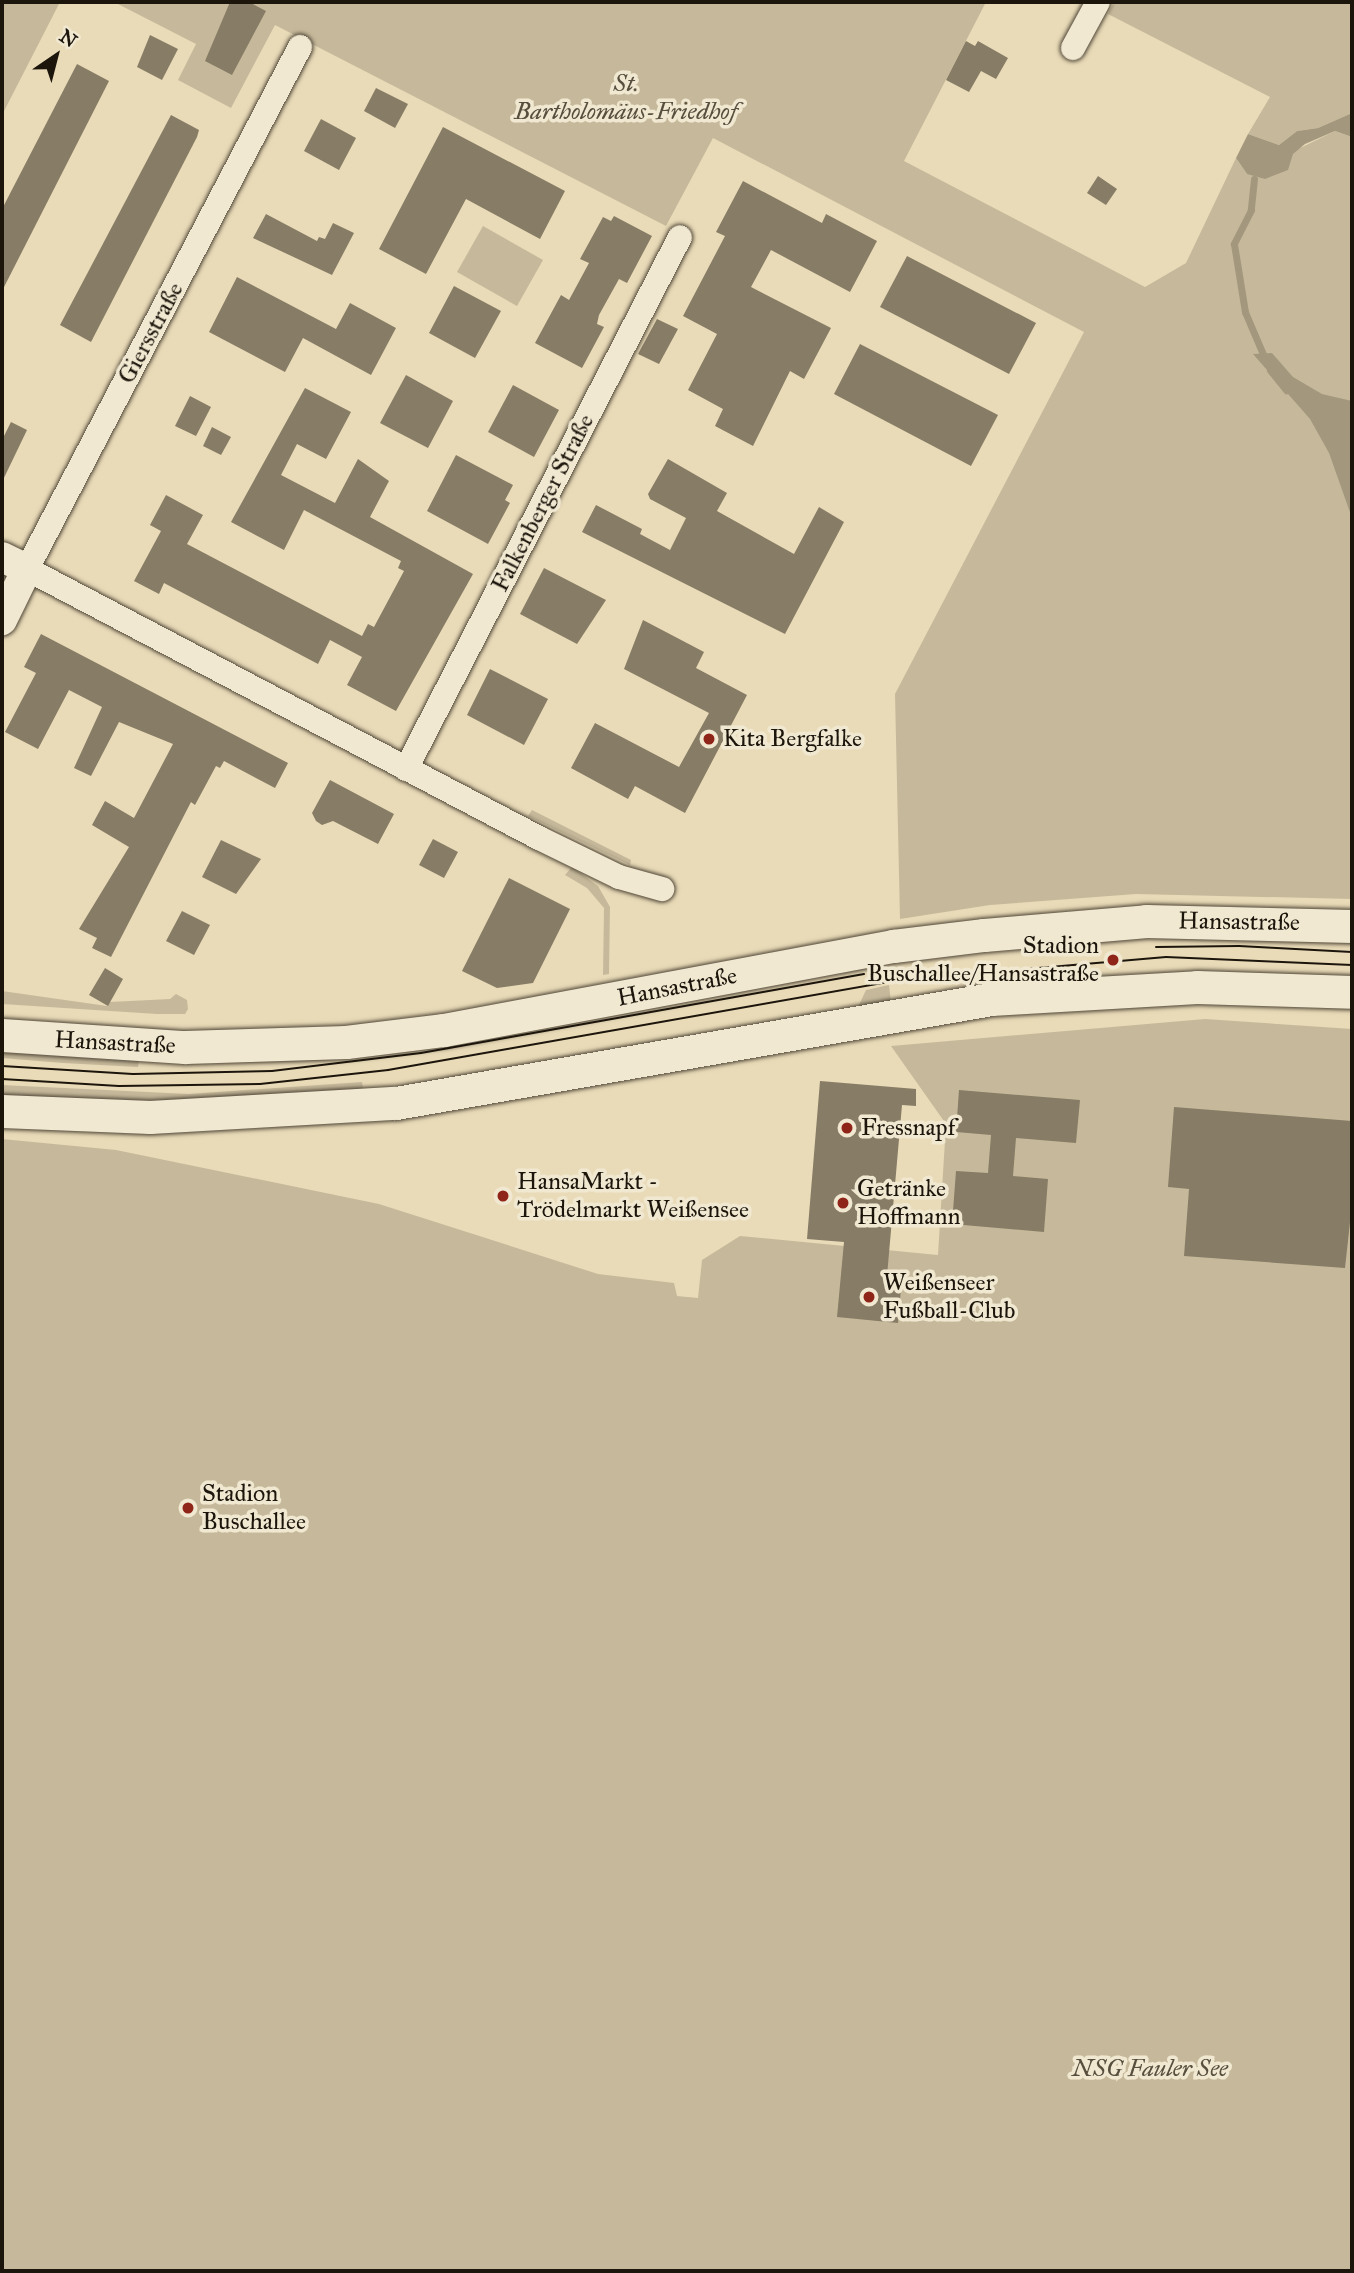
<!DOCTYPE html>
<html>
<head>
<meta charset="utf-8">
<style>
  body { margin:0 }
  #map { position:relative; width:1354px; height:2273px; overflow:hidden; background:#e9dbb8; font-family:"IM FELL Great Primer",serif }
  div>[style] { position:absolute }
  .green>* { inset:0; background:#c6b99b }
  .water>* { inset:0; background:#a3987e }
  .stream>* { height:7px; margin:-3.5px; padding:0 3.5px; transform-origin:3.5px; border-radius:3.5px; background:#a3987e }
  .building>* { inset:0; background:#877c65 }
  .roads { filter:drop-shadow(0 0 2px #4f4637) drop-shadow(0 0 2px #4f4637) }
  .minor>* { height:24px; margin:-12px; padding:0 12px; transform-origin:12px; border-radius:12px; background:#f1e8d1 }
  .tertiary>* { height:30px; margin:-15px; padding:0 15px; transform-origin:15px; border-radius:15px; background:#f1e8d1 }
  .secondary>* { height:33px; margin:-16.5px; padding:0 16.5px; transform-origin:16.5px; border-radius:16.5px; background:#f1e8d1 }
  .tram>* { height:2px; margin:-1px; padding:0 1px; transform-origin:1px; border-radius:1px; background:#1c150c }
  .dots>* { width:19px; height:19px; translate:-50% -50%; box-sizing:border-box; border:4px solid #f1e8d1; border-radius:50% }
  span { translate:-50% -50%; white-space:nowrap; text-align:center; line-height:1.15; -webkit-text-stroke:7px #f1e8d1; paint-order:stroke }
  .park-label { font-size:24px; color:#584e3e; font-style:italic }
  .street-label { font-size:24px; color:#1c150c }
  .poi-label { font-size:24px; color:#1c150c }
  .left { translate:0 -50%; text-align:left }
  .right { translate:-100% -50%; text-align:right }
  .frame { position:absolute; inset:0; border:4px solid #1c150c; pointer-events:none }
  .north { position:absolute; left:21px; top:21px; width:70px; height:70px; -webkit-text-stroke:5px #f1e8d1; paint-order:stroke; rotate:35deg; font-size:19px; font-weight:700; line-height:28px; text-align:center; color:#1c150c }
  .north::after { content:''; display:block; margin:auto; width:24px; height:32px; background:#1c150c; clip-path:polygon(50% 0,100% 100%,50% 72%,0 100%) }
</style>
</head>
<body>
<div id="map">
  <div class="green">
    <div style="clip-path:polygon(2px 2px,60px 2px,2px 115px)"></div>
    <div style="clip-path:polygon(114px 2px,986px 2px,904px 161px,1145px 287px,1186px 263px,1236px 158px,1247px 174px,1335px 131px,1352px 137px,1352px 899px,1136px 894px,990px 905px,900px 919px,895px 694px,1084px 332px,713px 138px,666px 226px,275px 25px,231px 108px,178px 80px,196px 44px)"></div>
    <div style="clip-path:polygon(1114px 2px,1352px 2px,1352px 113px,1318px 128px,1297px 131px,1279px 145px,1248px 134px,1270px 97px,1108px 14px)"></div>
    <div style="clip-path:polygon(483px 226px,543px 260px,517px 306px,457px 272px)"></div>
    <div style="clip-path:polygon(532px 810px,631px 860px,630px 865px,528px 816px)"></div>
    <div style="clip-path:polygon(572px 867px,598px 886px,610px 907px,609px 974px,603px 975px,604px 908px,587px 888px,565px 875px)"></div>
    <div style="clip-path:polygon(889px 985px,891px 1002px,858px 1007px,866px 990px)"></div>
    <div style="clip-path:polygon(2px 991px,107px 1006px,110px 1002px,170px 999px,176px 994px,187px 1000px,188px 1009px,185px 1014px,157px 1014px,2px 1004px)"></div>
    <div style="clip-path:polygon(1205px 1019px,1352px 1029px,1352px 2271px,2px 2271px,2px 1139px,116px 1150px,379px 1204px,598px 1274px,674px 1283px,677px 1296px,698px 1298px,702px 1260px,740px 1236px,938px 1255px,946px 1124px,891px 1046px)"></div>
    <div style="clip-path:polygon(2px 1051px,70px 1057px,139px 1059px,138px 1067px,63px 1063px,2px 1058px)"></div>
    <div style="clip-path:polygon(362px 1082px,364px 1094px,228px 1102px,2px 1097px,2px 1085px,189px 1094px)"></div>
  </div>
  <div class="water">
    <div style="clip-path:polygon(1352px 113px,1352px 137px,1335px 131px,1305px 144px,1293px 154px,1288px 170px,1265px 179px,1247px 174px,1236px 158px,1248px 134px,1279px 145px,1297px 131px,1318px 128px)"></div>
    <div style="clip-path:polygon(1272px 353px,1293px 377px,1322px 394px,1352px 401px,1352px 518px,1329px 453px,1310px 419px,1253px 354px)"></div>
  </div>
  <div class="stream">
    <div style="left:1254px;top:179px;width:31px;rotate:96deg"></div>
    <div style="left:1251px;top:210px;width:38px;rotate:117deg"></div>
    <div style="left:1234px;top:244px;width:69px;rotate:80.8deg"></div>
    <div style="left:1245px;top:312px;width:51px;rotate:66.9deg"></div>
    <div style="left:1270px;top:370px;width:26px;rotate:51deg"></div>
  </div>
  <div class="building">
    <div style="clip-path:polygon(230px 2px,249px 2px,266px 11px,232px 75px,205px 61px)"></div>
    <div style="clip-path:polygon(150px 35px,178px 49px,162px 80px,137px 67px)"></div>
    <div style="clip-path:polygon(966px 41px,975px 46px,978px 41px,1008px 58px,996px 79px,981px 71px,969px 92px,946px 80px)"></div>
    <div style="clip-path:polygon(77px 64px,109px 81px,2px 291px,2px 209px)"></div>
    <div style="clip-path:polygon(376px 88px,408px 104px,395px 128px,364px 111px)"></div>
    <div style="clip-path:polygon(171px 115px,199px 130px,197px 137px,91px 342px,60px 325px)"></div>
    <div style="clip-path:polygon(321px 119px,356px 138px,339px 170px,304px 151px)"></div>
    <div style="clip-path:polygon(443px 127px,565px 191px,540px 239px,466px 199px,426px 274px,379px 249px)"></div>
    <div style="clip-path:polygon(1098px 176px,1117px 189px,1106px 205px,1087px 193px)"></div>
    <div style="clip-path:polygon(743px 181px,822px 223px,826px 214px,877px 241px,850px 292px,771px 250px,751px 287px,831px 328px,804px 379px,790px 371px,753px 446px,715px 426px,723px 409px,688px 390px,717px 334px,683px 316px,725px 236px,716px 232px)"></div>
    <div style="clip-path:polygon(266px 214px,317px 241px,319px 237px,325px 239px,333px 223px,354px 233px,332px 275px,253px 238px)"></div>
    <div style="clip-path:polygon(614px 216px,652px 236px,627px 283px,619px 279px,599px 315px,597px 324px,604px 327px,582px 368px,535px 343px,561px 295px,569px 300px,589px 263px,580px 259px,603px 217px,611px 221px)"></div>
    <div style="clip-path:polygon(907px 256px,1036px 323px,1009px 374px,880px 307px)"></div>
    <div style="clip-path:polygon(237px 277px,336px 329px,350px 303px,396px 328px,371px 375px,303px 338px,285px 372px,209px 332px)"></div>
    <div style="clip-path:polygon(454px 286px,501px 311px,475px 358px,429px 333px)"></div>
    <div style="clip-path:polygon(657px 319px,678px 329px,659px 364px,638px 354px)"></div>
    <div style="clip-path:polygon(860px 344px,998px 415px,971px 466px,834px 394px)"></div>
    <div style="clip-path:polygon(406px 375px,453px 401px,428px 448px,380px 423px)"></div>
    <div style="clip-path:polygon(513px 385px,559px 410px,534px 457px,488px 432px)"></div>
    <div style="clip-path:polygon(305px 388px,351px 412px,326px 459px,297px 444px,281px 475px,335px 503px,358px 459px,389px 481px,370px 517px,473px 574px,396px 711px,347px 685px,362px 657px,330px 640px,318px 664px,164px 583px,159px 594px,134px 581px,161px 531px,150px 525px,166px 495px,203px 515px,187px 544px,362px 636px,368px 624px,374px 627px,404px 571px,398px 568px,401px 561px,304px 510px,284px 550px,231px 522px)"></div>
    <div style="clip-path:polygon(190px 396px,211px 407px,196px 436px,175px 426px)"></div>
    <div style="clip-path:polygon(11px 422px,27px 430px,2px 482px,2px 440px)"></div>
    <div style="clip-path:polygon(212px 427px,231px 437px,221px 455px,203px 446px)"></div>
    <div style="clip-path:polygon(456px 455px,513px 485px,505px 500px,510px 503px,488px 544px,427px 511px)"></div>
    <div style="clip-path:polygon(668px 459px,727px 493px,717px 511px,794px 554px,819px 507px,844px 522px,785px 634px,582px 532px,596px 505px,642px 529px,640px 534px,670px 550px,686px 518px,650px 499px,648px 494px)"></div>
    <div style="clip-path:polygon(544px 568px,606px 600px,577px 644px,520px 614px)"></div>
    <div style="clip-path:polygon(643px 620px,704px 652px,696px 668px,747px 695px,685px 813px,635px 786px,628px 799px,571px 768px,595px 723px,679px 767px,709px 713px,624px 669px)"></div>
    <div style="clip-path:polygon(41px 634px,288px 763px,275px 788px,224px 761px,220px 768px,216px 766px,195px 805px,191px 802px,111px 957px,92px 948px,97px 938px,79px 929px,129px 847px,92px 825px,105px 801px,134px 818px,173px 744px,119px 722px,91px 776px,74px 768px,102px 707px,69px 690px,38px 749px,5px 732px,36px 673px,24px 667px)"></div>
    <div style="clip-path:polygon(490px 669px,548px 699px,524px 745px,467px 715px)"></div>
    <div style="clip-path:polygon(330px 780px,394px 814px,378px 844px,333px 821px,322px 825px,316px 821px,312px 813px)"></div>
    <div style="clip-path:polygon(433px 839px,458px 852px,444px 878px,419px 865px)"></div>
    <div style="clip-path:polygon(221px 840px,261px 859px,236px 894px,202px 877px)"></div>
    <div style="clip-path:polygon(509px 878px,570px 909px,533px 983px,497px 988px,462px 971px)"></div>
    <div style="clip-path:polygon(182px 911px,210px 925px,194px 955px,166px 941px)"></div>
    <div style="clip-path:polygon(105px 968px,123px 979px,108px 1006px,89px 995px)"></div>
    <div style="clip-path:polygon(820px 1081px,916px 1089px,916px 1106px,902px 1105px,887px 1276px,902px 1277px,898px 1323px,837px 1317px,844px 1242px,807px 1239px)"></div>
    <div style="clip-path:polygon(959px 1090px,1080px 1100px,1076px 1143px,1016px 1138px,1013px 1176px,1048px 1179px,1044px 1232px,952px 1224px,956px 1171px,988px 1173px,991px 1135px,956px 1132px)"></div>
    <div style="clip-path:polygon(1174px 1107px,1352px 1121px,1352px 1204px,1345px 1268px,1184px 1256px,1189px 1189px,1168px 1187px)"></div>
  </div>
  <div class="roads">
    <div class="minor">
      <div style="left:300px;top:47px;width:589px;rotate:117.61deg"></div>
      <div style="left:27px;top:569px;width:578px;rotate:27.72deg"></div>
      <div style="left:539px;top:838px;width:89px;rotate:26deg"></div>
      <div style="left:619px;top:877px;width:45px;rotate:15.6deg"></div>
      <div style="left:1073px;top:48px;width:52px;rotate:-61.5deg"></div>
      <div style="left:406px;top:769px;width:598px;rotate:-62.75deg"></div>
    </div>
    <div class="tertiary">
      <div style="left:2px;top:557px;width:28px;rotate:26deg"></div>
      <div style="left:27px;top:569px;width:57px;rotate:116.1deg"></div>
    </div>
    <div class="secondary">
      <div style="left:2px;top:1035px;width:183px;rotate:3.8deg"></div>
      <div style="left:185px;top:1047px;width:161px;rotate:-1.8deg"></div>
      <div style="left:346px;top:1042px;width:99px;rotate:-7deg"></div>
      <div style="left:444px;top:1030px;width:457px;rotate:-10.6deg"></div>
      <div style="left:893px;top:946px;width:92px;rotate:-6.9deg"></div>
      <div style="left:984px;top:935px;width:163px;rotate:-4.9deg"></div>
      <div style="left:1146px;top:921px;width:206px;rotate:1.4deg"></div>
      <div style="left:2px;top:1111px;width:148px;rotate:2.3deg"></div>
      <div style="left:150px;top:1117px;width:246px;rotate:-3.3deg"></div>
      <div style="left:396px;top:1103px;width:604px;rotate:-9.91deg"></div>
      <div style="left:991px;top:999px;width:206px;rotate:-3.3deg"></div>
      <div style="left:1197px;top:987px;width:155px;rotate:1.8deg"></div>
    </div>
  </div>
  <div class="tram">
    <div style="left:1156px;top:947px;width:83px;rotate:-0.7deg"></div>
    <div style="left:1239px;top:946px;width:113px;rotate:3deg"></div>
    <div style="left:2px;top:1066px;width:131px;rotate:3.5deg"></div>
    <div style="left:133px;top:1074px;width:139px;rotate:-1.2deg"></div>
    <div style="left:272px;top:1071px;width:150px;rotate:-6.9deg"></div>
    <div style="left:421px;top:1053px;width:450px;rotate:-10.1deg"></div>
    <div style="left:2px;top:1079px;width:117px;rotate:3.4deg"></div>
    <div style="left:119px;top:1086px;width:141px;rotate:-0.8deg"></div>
    <div style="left:260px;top:1084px;width:129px;rotate:-6.2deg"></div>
    <div style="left:388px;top:1070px;width:519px;rotate:-9.99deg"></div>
    <div style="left:899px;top:980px;width:268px;rotate:-4.9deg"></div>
    <div style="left:1166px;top:957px;width:186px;rotate:2.5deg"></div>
  </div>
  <div class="dots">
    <div style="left:709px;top:739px;background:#8f2418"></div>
    <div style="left:1113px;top:960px;background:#8f2418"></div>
    <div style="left:847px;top:1128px;background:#8f2418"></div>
    <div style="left:503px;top:1196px;background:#8f2418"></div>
    <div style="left:843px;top:1203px;background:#8f2418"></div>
    <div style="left:869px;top:1297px;background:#8f2418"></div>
    <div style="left:188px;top:1508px;background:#8f2418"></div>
  </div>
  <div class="park-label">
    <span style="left:626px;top:98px">St.<br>Bartholomäus-Friedhof</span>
    <span style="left:1150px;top:2069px">NSG Fauler See</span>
  </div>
  <div class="street-label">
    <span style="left:151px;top:333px;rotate:-62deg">Giersstraße</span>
    <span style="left:543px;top:503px;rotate:-63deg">Falkenberger Straße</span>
    <span style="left:1239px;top:922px;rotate:1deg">Hansastraße</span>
    <span style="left:677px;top:987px;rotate:-11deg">Hansastraße</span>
    <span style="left:115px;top:1043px;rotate:3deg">Hansastraße</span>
  </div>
  <div class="poi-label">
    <span class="left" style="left:723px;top:739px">Kita Bergfalke</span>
    <span class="right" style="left:1099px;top:960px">Stadion<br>Buschallee/Hansastraße</span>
    <span class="left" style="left:861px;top:1128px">Fressnapf</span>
    <span class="left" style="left:517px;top:1196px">HansaMarkt -<br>Trödelmarkt Weißensee</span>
    <span class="left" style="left:857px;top:1203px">Getränke<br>Hoffmann</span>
    <span class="left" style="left:883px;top:1297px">Weißenseer<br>Fußball-Club</span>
    <span class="left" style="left:202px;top:1508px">Stadion<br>Buschallee</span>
  </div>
  <div class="frame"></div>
  <div class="north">N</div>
</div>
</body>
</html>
